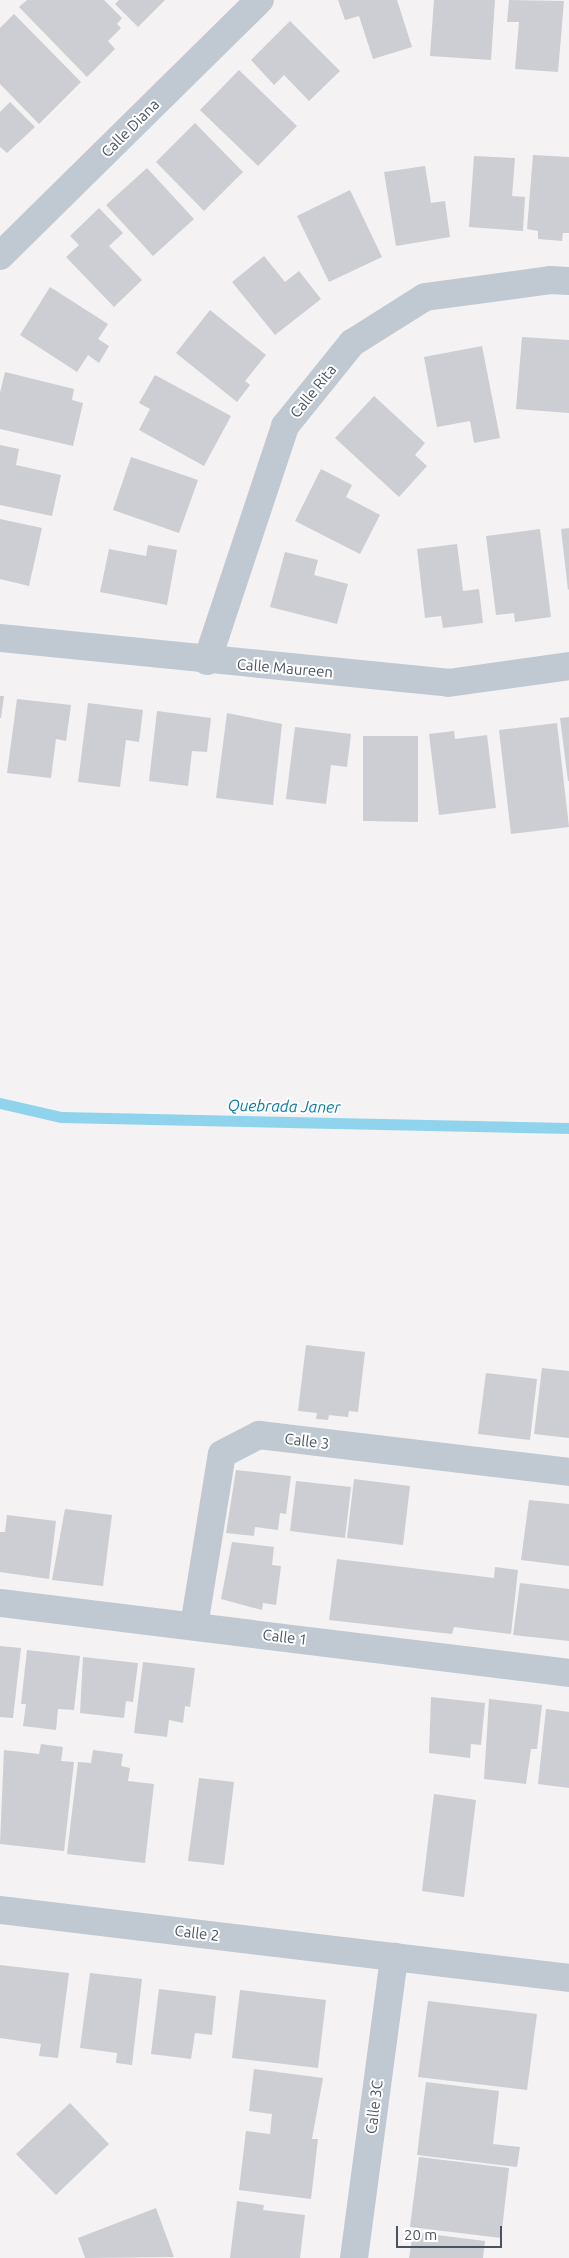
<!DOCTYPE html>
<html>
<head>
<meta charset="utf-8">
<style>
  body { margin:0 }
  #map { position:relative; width:569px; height:2258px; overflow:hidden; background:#f4f2f2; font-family:Ubuntu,sans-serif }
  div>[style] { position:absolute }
  .stream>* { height:11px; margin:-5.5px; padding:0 5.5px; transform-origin:5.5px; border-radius:5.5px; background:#90d3ed }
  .building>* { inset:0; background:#ccced4 }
  .street>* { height:28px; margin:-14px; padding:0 14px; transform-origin:14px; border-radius:14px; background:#c0c8d1 }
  span { translate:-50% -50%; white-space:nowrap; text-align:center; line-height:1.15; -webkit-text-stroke:4px #fff; paint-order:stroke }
  .street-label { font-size:15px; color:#4a5460 }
  .water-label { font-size:16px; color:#0d7ca7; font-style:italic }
  .scale { position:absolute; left:396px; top:2226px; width:106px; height:22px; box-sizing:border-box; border:2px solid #4a5460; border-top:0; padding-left:6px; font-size:15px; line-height:18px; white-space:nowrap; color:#4a5460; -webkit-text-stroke:4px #fff; paint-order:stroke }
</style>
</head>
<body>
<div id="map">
  <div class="stream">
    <div style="left:0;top:1103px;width:63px;rotate:12.9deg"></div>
    <div style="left:61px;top:1117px;width:508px;rotate:1.24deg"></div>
  </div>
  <div class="building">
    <div style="clip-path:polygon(27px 0,104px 0,122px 18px,117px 24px,121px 28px,108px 41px,115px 49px,87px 77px,19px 7px)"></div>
    <div style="clip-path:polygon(119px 0,165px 0,138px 27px,115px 4px)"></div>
    <div style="clip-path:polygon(338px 0,397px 0,412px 47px,373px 59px,359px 16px,345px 20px)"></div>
    <div style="clip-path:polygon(434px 0,495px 0,491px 60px,430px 56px)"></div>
    <div style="clip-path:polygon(509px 0,564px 1px,558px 72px,515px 69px,519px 22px,507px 22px)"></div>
    <div style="clip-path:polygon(14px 14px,81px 82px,39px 124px,0 84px,0 28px)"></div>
    <div style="clip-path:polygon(290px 21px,340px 71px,309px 101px,284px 75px,274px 85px,251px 60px)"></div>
    <div style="clip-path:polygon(239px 70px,297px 126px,258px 166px,200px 110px)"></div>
    <div style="clip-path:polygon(10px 102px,35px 127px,7px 153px,0 147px,0 112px)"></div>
    <div style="clip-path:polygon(195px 123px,243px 172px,204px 211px,156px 162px)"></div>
    <div style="clip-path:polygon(533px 155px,569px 157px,569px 233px,563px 233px,562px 241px,538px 239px,538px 231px,527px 229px)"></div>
    <div style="clip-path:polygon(474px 156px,515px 158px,512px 196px,525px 197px,523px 231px,469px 227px)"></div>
    <div style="clip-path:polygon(425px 166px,431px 203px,445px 201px,450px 237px,396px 246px,384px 172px)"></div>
    <div style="clip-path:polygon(147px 168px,194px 219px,153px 256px,106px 205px)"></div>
    <div style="clip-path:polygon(350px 190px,382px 257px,329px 282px,297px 216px)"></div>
    <div style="clip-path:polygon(99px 208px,123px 233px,109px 246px,142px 280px,114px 307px,66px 257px,79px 245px,70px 236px)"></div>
    <div style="clip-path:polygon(264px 256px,285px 282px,299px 271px,321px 299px,275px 335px,232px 282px)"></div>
    <div style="clip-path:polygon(50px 287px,108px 324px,98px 339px,109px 346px,99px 363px,88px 355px,77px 372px,20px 335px)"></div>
    <div style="clip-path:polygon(210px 310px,266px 355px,245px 381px,250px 385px,237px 402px,176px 353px)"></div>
    <div style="clip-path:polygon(522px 337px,569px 340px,569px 413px,516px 409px)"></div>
    <div style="clip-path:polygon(482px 346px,500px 438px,474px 443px,470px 421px,437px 427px,424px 357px)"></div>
    <div style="clip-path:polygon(5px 372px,74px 389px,72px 400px,83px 403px,73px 446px,0 429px,0 393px)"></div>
    <div style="clip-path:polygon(155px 375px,231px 416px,204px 466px,139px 430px,150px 409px,139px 403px)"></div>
    <div style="clip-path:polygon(374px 396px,425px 443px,415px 455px,427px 466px,399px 497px,335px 438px)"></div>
    <div style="clip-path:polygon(0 445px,19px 449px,16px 465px,61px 475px,52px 516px,0 505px)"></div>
    <div style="clip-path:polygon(131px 457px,198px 480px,179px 533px,113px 510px)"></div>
    <div style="clip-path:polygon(321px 469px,352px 485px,346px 497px,380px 515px,360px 554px,295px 521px)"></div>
    <div style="clip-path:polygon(0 519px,42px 528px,29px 586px,0 579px)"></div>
    <div style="clip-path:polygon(569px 528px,569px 589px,568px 590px,561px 529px)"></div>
    <div style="clip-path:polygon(540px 529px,551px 617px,515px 622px,514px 613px,496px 615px,486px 536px)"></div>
    <div style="clip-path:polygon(457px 544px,463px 591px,479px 589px,483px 623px,443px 628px,441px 616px,425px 618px,417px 549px)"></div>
    <div style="clip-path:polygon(148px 545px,177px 550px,167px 605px,100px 592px,109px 549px,146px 556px)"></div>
    <div style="clip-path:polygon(285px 552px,318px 560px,314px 575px,348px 584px,337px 624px,270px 607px)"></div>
    <div style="clip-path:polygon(0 696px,4px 696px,1px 718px,0 718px)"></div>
    <div style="clip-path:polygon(17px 699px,71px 705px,66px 741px,56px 739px,51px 778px,7px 773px)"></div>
    <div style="clip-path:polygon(88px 703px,143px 710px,139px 742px,126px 740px,120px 787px,78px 782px)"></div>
    <div style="clip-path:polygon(157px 711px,211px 718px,207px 752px,192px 751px,188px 786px,149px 781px)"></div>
    <div style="clip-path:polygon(227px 713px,282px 724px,273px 805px,216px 798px)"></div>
    <div style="clip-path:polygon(569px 717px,569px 781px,568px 781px,560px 718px)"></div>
    <div style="clip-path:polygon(557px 723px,569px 827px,511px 834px,499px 730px)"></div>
    <div style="clip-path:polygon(295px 727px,351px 734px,347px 767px,331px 765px,326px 804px,286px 799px)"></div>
    <div style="clip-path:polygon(454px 731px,455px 739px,487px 735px,496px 808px,439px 815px,429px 734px)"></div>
    <div style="clip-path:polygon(363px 736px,418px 736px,418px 822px,363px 821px)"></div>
    <div style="clip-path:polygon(306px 1345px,365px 1352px,358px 1412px,349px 1411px,348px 1417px,329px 1415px,328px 1420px,316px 1419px,317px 1413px,298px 1411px)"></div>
    <div style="clip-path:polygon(542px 1368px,569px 1371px,569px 1438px,534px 1434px)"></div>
    <div style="clip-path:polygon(486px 1373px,537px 1379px,530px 1440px,478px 1434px)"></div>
    <div style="clip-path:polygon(236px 1470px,291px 1476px,286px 1514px,280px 1513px,278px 1530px,255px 1527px,254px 1536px,226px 1533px)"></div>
    <div style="clip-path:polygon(354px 1479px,410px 1486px,403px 1545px,347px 1538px)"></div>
    <div style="clip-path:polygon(296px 1481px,351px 1487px,345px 1538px,290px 1531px)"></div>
    <div style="clip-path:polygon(529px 1500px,569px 1504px,569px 1566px,521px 1560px)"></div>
    <div style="clip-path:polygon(65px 1509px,112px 1515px,103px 1586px,52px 1580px)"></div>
    <div style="clip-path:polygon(7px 1515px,56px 1521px,49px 1579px,0 1572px,0 1532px,5px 1532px)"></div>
    <div style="clip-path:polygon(232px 1542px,274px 1547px,272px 1565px,281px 1566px,276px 1605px,263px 1603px,262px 1610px,221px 1599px)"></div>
    <div style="clip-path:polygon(337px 1559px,494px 1578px,495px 1567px,518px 1570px,511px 1634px,454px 1627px,452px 1634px,329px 1620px)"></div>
    <div style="clip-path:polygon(520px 1583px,569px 1589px,569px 1641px,513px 1635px)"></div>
    <div style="clip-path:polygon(0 1646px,21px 1648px,13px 1718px,0 1717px)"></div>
    <div style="clip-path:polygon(27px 1650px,80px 1656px,74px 1710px,58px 1709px,56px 1730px,23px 1726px,26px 1704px,21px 1704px)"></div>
    <div style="clip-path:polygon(83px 1657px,138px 1663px,133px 1702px,126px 1701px,124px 1718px,80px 1713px)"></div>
    <div style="clip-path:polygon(143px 1662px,195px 1668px,190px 1707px,185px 1706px,183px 1723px,169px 1720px,167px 1737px,134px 1733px)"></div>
    <div style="clip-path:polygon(431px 1697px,485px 1703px,481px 1745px,471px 1744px,470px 1758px,429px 1753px)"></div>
    <div style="clip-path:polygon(489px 1699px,542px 1705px,537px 1749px,531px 1749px,526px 1784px,484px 1779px)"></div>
    <div style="clip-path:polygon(546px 1709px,569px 1712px,569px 1788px,538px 1784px)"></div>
    <div style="clip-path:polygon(41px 1744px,63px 1747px,61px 1761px,74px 1762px,64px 1851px,0 1844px,4px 1750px,39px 1754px)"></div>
    <div style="clip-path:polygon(93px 1750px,123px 1754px,121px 1766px,130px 1768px,128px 1781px,154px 1784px,145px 1863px,67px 1854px,78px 1762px,91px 1763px)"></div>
    <div style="clip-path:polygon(199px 1778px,234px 1782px,224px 1865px,188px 1861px)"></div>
    <div style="clip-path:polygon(434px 1794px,476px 1800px,464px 1897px,422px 1891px)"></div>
    <div style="clip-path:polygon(0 1965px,69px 1973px,58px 2058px,39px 2056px,41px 2044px,0 2038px)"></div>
    <div style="clip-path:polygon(90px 1973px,142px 1979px,132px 2065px,116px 2063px,117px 2053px,80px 2048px)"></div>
    <div style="clip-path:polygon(159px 1989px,216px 1996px,212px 2035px,195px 2033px,191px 2059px,151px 2054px)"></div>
    <div style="clip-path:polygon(240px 1990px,326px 2000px,318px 2068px,232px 2058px)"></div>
    <div style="clip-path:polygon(428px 2001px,537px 2014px,527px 2090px,418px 2077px)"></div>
    <div style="clip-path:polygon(254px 2069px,323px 2078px,312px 2139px,318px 2139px,311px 2199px,239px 2190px,246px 2131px,270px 2134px,272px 2114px,249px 2111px)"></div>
    <div style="clip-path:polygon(426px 2082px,499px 2091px,493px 2144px,520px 2147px,517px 2167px,417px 2155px)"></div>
    <div style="clip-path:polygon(70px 2103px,109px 2144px,56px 2195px,16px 2154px)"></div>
    <div style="clip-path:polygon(419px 2157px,509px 2168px,501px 2238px,410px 2227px)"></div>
    <div style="clip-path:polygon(237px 2201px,264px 2205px,263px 2210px,305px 2215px,300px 2258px,230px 2258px)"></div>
    <div style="clip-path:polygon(156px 2208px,174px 2257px,85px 2258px,78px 2238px)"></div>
    <div style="clip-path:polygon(413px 2232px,485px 2241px,483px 2258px,409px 2258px)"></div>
  </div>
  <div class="street">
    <div style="left:0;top:256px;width:365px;rotate:-44.6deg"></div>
    <div style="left:0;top:638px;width:450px;rotate:5.7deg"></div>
    <div style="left:448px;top:683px;width:122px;rotate:-8deg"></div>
    <div style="left:207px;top:661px;width:248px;rotate:-71.6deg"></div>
    <div style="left:285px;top:426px;width:107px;rotate:-51.1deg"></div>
    <div style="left:352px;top:343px;width:86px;rotate:-32.2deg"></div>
    <div style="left:425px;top:297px;width:126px;rotate:-7.7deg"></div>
    <div style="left:550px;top:280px;width:19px;rotate:3deg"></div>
    <div style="left:0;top:1603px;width:573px;rotate:7.01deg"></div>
    <div style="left:194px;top:1626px;width:174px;rotate:-80.8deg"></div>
    <div style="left:222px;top:1454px;width:42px;rotate:-27.2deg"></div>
    <div style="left:259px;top:1435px;width:312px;rotate:6.8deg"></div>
    <div style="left:0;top:1910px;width:573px;rotate:6.81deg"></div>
    <div style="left:354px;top:2258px;width:304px;rotate:-82.4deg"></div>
  </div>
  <div class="street-label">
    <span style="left:130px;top:128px;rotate:-45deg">Calle Diana</span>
    <span style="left:313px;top:391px;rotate:-51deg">Calle Rita</span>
    <span style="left:285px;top:668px;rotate:5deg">Calle Maureen</span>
    <span style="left:307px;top:1441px;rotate:7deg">Calle 3</span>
    <span style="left:285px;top:1637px;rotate:7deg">Calle 1</span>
    <span style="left:197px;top:1933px;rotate:7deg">Calle 2</span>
    <span style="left:374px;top:2107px;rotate:-83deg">Calle 3C</span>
  </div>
  <div class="water-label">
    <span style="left:284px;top:1106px;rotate:1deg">Quebrada Janer</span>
  </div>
  <div class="scale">20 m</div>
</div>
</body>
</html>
